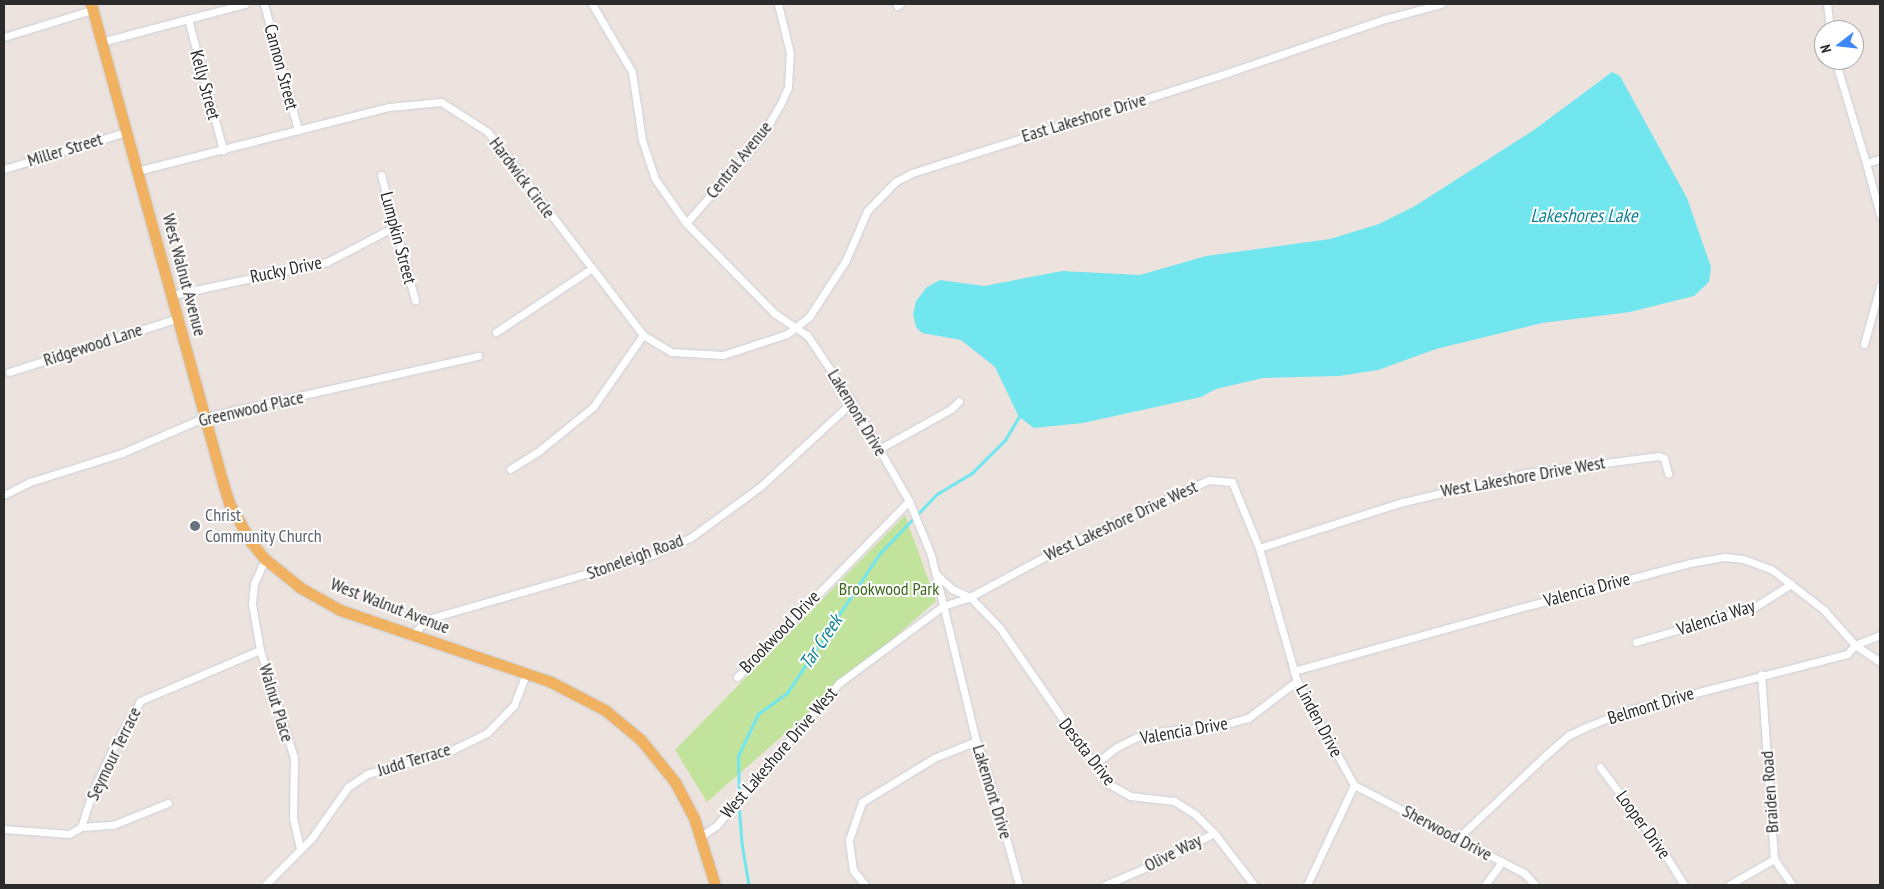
<!DOCTYPE html>
<html>
<head>
<meta charset="utf-8">
<style>
  body { margin:0 }
  #map { position:relative; width:1884px; height:889px; overflow:hidden; background:#ede3de; font-family:"PT Sans Narrow",sans-serif }
  div>[style] { position:absolute }
  .green>* { inset:0; background:#c2e39b }
  .water>* { inset:0; background:#72e6ee }
  .stream>* { height:2.5px; margin:-1.25px; padding:0 1.25px; transform-origin:1.25px; border-radius:1.25px; background:#72e6ee }
  .roads { filter:drop-shadow(0 0 1px #c9d0d9) drop-shadow(0 0 1px #c9d0d9) }
  .street>* { height:7px; margin:-3.5px; padding:0 3.5px; transform-origin:3.5px; border-radius:3.5px; background:#fff }
  .primary>* { height:11px; margin:-5.5px; padding:0 5.5px; transform-origin:5.5px; border-radius:5.5px; background:#f0b160 }
  .dots>* { width:14px; height:14px; translate:-50% -50%; box-sizing:border-box; border:2px solid #fff; border-radius:50% }
  span { translate:-50% -50%; white-space:nowrap; text-align:center; line-height:1.15; -webkit-text-stroke:4px #fff; paint-order:stroke }
  .street-label { font-size:18px; color:#2b2b2b }
  .worship-label { font-size:18px; color:#5b616d }
  .left { translate:0 -50%; text-align:left }
  .park-label { font-size:18px; color:#3b691b }
  .water-label { font-size:19px; color:#0e8295; font-style:italic }
  .frame { position:absolute; inset:0; border:5px solid #2b2b2b; pointer-events:none }
  .north { position:absolute; left:1814px; top:20px; width:50px; height:50px; box-sizing:border-box; background:#fff; border:1px solid #aaa; border-radius:50%; rotate:254deg; font-size:14px; font-weight:700; line-height:20px; text-align:center; color:#2b2b2b }
  .north::after { content:''; display:block; margin:auto; width:18px; height:22px; background:#3f87f9; clip-path:polygon(50% 0,100% 100%,50% 72%,0 100%) }
</style>
</head>
<body>
<div id="map">
  <div class="green">
    <div style="clip-path:polygon(905px 515px,936px 601px,707px 802px,675px 750px)"></div>
  </div>
  <div class="water">
    <div style="clip-path:polygon(1612px 72px,1620px 76px,1687px 198px,1711px 267px,1709px 282px,1694px 296px,1630px 312px,1542px 323px,1436px 349px,1378px 370px,1339px 376px,1263px 378px,1216px 389px,1201px 397px,1083px 423px,1034px 428px,1019px 417px,995px 367px,961px 340px,922px 333px,916px 327px,913px 314px,916px 301px,927px 287px,940px 280px,984px 286px,1062px 271px,1140px 275px,1206px 256px,1330px 239px,1379px 224px,1415px 206px,1534px 130px)"></div>
  </div>
  <div class="stream">
    <div style="left:739px;top:797px;width:41px;rotate:-91.4deg"></div>
    <div style="left:738px;top:756px;width:47px;rotate:-64.5deg"></div>
    <div style="left:758px;top:714px;width:36px;rotate:-36deg"></div>
    <div style="left:787px;top:693px;width:168px;rotate:-56.4deg"></div>
    <div style="left:880px;top:553px;width:82px;rotate:-46deg"></div>
    <div style="left:937px;top:494px;width:41px;rotate:-31deg"></div>
    <div style="left:972px;top:473px;width:47px;rotate:-45deg"></div>
    <div style="left:1005px;top:440px;width:27px;rotate:-59deg"></div>
    <div style="left:739px;top:803px;width:40px;rotate:85.7deg"></div>
    <div style="left:742px;top:843px;width:43px;rotate:80.5deg"></div>
  </div>
  <div class="roads">
    <div class="street">
      <div style="left:264px;top:4px;width:131px;rotate:74.9deg"></div>
      <div style="left:592px;top:4px;width:79px;rotate:59.5deg"></div>
      <div style="left:632px;top:72px;width:69px;rotate:81.6deg"></div>
      <div style="left:642px;top:140px;width:41px;rotate:71.6deg"></div>
      <div style="left:655px;top:179px;width:54px;rotate:54.8deg"></div>
      <div style="left:686px;top:223px;width:126px;rotate:45.6deg"></div>
      <div style="left:774px;top:313px;width:40px;rotate:34deg"></div>
      <div style="left:807px;top:335px;width:81px;rotate:56.1deg"></div>
      <div style="left:852px;top:402px;width:114px;rotate:60.1deg"></div>
      <div style="left:909px;top:501px;width:58px;rotate:67.8deg"></div>
      <div style="left:931px;top:555px;width:191px;rotate:76.4deg"></div>
      <div style="left:976px;top:741px;width:56px;rotate:71.2deg"></div>
      <div style="left:994px;top:794px;width:94px;rotate:74.6deg"></div>
      <div style="left:1827px;top:4px;width:26px;rotate:83deg"></div>
      <div style="left:897px;top:6px;width:4px;rotate:-34deg"></div>
      <div style="left:188px;top:19px;width:136px;rotate:75deg"></div>
      <div style="left:4px;top:37px;width:92px;rotate:-17.1deg"></div>
      <div style="left:101px;top:42px;width:149px;rotate:-14.8deg"></div>
      <div style="left:1835px;top:60px;width:108px;rotate:73.2deg"></div>
      <div style="left:1866px;top:163px;width:15px;rotate:-16deg"></div>
      <div style="left:1866px;top:163px;width:54px;rotate:74.9deg"></div>
      <div style="left:4px;top:169px;width:127px;rotate:-16.9deg"></div>
      <div style="left:137px;top:171px;width:260px;rotate:-14.3deg"></div>
      <div style="left:389px;top:107px;width:52px;rotate:-5.5deg"></div>
      <div style="left:441px;top:102px;width:56px;rotate:32.6deg"></div>
      <div style="left:488px;top:132px;width:255px;rotate:52.6deg"></div>
      <div style="left:643px;top:335px;width:33px;rotate:31deg"></div>
      <div style="left:671px;top:352px;width:52px;rotate:3.3deg"></div>
      <div style="left:723px;top:355px;width:67px;rotate:-18.2deg"></div>
      <div style="left:787px;top:334px;width:28px;rotate:-38deg"></div>
      <div style="left:809px;top:317px;width:68px;rotate:-57deg"></div>
      <div style="left:846px;top:260px;width:53px;rotate:-66.8deg"></div>
      <div style="left:867px;top:211px;width:40px;rotate:-46deg"></div>
      <div style="left:895px;top:182px;width:19px;rotate:-28deg"></div>
      <div style="left:912px;top:173px;width:330px;rotate:-17.6deg"></div>
      <div style="left:1227px;top:73px;width:167px;rotate:-18.9deg"></div>
      <div style="left:1385px;top:19px;width:58px;rotate:-15deg"></div>
      <div style="left:381px;top:175px;width:130px;rotate:74.8deg"></div>
      <div style="left:686px;top:223px;width:112px;rotate:-48.6deg"></div>
      <div style="left:760px;top:139px;width:42px;rotate:-59.7deg"></div>
      <div style="left:781px;top:103px;width:17px;rotate:-66deg"></div>
      <div style="left:788px;top:87px;width:34px;rotate:-87deg"></div>
      <div style="left:790px;top:53px;width:50px;rotate:-103.8deg"></div>
      <div style="left:172px;top:295px;width:158px;rotate:-12deg"></div>
      <div style="left:327px;top:262px;width:76px;rotate:-27.6deg"></div>
      <div style="left:496px;top:332px;width:114px;rotate:-33.6deg"></div>
      <div style="left:1864px;top:344px;width:60px;rotate:-74.6deg"></div>
      <div style="left:9px;top:372px;width:177px;rotate:-17.7deg"></div>
      <div style="left:879px;top:449px;width:82px;rotate:-29.1deg"></div>
      <div style="left:951px;top:409px;width:11px;rotate:-45deg"></div>
      <div style="left:510px;top:469px;width:36px;rotate:-32deg"></div>
      <div style="left:540px;top:450px;width:68px;rotate:-39.1deg"></div>
      <div style="left:593px;top:407px;width:88px;rotate:-55.2deg"></div>
      <div style="left:4px;top:495px;width:29px;rotate:-27deg"></div>
      <div style="left:30px;top:482px;width:96px;rotate:-17.5deg"></div>
      <div style="left:122px;top:453px;width:90px;rotate:-23.4deg"></div>
      <div style="left:205px;top:417px;width:280px;rotate:-12.6deg"></div>
      <div style="left:1259px;top:548px;width:147px;rotate:-17.8deg"></div>
      <div style="left:1399px;top:503px;width:130px;rotate:-13.3deg"></div>
      <div style="left:1526px;top:473px;width:133px;rotate:-7.3deg"></div>
      <div style="left:1658px;top:456px;width:6px;rotate:18deg"></div>
      <div style="left:1664px;top:458px;width:16px;rotate:75deg"></div>
      <div style="left:265px;top:559px;width:27px;rotate:114deg"></div>
      <div style="left:254px;top:584px;width:20px;rotate:96deg"></div>
      <div style="left:252px;top:604px;width:47px;rotate:80.1deg"></div>
      <div style="left:260px;top:650px;width:113px;rotate:72.5deg"></div>
      <div style="left:294px;top:758px;width:60px;rotate:91deg"></div>
      <div style="left:293px;top:818px;width:32px;rotate:77deg"></div>
      <div style="left:936px;top:574px;width:22px;rotate:43deg"></div>
      <div style="left:952px;top:589px;width:20px;rotate:24deg"></div>
      <div style="left:970px;top:597px;width:43px;rotate:45.9deg"></div>
      <div style="left:1000px;top:628px;width:188px;rotate:55.4deg"></div>
      <div style="left:1107px;top:783px;width:26px;rotate:29deg"></div>
      <div style="left:1130px;top:796px;width:44px;rotate:6.5deg"></div>
      <div style="left:1174px;top:801px;width:26px;rotate:32deg"></div>
      <div style="left:1196px;top:815px;width:25px;rotate:45deg"></div>
      <div style="left:1214px;top:833px;width:66px;rotate:52.4deg"></div>
      <div style="left:412px;top:635px;width:23px;rotate:-45deg"></div>
      <div style="left:428px;top:619px;width:235px;rotate:-16deg"></div>
      <div style="left:654px;top:554px;width:39px;rotate:-24deg"></div>
      <div style="left:690px;top:538px;width:88px;rotate:-36.2deg"></div>
      <div style="left:761px;top:486px;width:124px;rotate:-42.7deg"></div>
      <div style="left:1636px;top:642px;width:122px;rotate:-16.2deg"></div>
      <div style="left:1753px;top:608px;width:45px;rotate:-32.3deg"></div>
      <div style="left:1294px;top:671px;width:246px;rotate:-15.6deg"></div>
      <div style="left:1531px;top:605px;width:164px;rotate:-14.8deg"></div>
      <div style="left:1690px;top:563px;width:35px;rotate:-10deg"></div>
      <div style="left:1724px;top:557px;width:19px;rotate:6deg"></div>
      <div style="left:1743px;top:559px;width:30px;rotate:20deg"></div>
      <div style="left:1771px;top:569px;width:67px;rotate:37.7deg"></div>
      <div style="left:1824px;top:610px;width:47px;rotate:48.5deg"></div>
      <div style="left:1855px;top:645px;width:30px;rotate:34deg"></div>
      <div style="left:737px;top:677px;width:246px;rotate:-45.7deg"></div>
      <div style="left:1095px;top:764px;width:28px;rotate:-38deg"></div>
      <div style="left:1117px;top:747px;width:22px;rotate:-27deg"></div>
      <div style="left:1137px;top:737px;width:28px;rotate:-13deg"></div>
      <div style="left:1164px;top:731px;width:52px;rotate:-4.4deg"></div>
      <div style="left:1216px;top:727px;width:33px;rotate:-16deg"></div>
      <div style="left:1248px;top:718px;width:61px;rotate:-37.1deg"></div>
      <div style="left:1600px;top:767px;width:111px;rotate:53.4deg"></div>
      <div style="left:1666px;top:856px;width:34px;rotate:58deg"></div>
      <div style="left:1354px;top:785px;width:191px;rotate:27.4deg"></div>
      <div style="left:1524px;top:873px;width:16px;rotate:47deg"></div>
      <div style="left:81px;top:827px;width:32px;rotate:-4deg"></div>
      <div style="left:113px;top:825px;width:59px;rotate:-21.8deg"></div>
      <div style="left:4px;top:829px;width:65px;rotate:4.4deg"></div>
      <div style="left:69px;top:834px;width:14px;rotate:-30deg"></div>
      <div style="left:81px;top:827px;width:36px;rotate:-72deg"></div>
      <div style="left:92px;top:793px;width:50px;rotate:-65deg"></div>
      <div style="left:113px;top:748px;width:54px;rotate:-60.1deg"></div>
      <div style="left:140px;top:701px;width:130px;rotate:-23deg"></div>
      <div style="left:701px;top:836px;width:18px;rotate:-34deg"></div>
      <div style="left:716px;top:826px;width:189px;rotate:-49.3deg"></div>
      <div style="left:839px;top:683px;width:129px;rotate:-36.5deg"></div>
      <div style="left:943px;top:606px;width:26px;rotate:-18deg"></div>
      <div style="left:968px;top:598px;width:116px;rotate:-28.3deg"></div>
      <div style="left:1070px;top:543px;width:153px;rotate:-24.4deg"></div>
      <div style="left:1209px;top:480px;width:23px;rotate:5deg"></div>
      <div style="left:1232px;top:482px;width:71px;rotate:67.8deg"></div>
      <div style="left:1259px;top:548px;width:138px;rotate:74.1deg"></div>
      <div style="left:1297px;top:681px;width:119px;rotate:61.3deg"></div>
      <div style="left:1354px;top:785px;width:110px;rotate:115.2deg"></div>
      <div style="left:1457px;top:839px;width:124px;rotate:-43.4deg"></div>
      <div style="left:1547px;top:754px;width:29px;rotate:-41deg"></div>
      <div style="left:1569px;top:735px;width:19px;rotate:-25deg"></div>
      <div style="left:1586px;top:727px;width:46px;rotate:-21.6deg"></div>
      <div style="left:1629px;top:710px;width:225px;rotate:-14.4deg"></div>
      <div style="left:1847px;top:654px;width:12px;rotate:-48deg"></div>
      <div style="left:1855px;top:645px;width:27px;rotate:-22deg"></div>
      <div style="left:1774px;top:859px;width:32px;rotate:55deg"></div>
      <div style="left:265px;top:885px;width:65px;rotate:-45deg"></div>
      <div style="left:311px;top:839px;width:64px;rotate:-54.6deg"></div>
      <div style="left:348px;top:787px;width:23px;rotate:-34deg"></div>
      <div style="left:367px;top:774px;width:84px;rotate:-15.2deg"></div>
      <div style="left:448px;top:752px;width:43px;rotate:-26deg"></div>
      <div style="left:487px;top:733px;width:39px;rotate:-46deg"></div>
      <div style="left:514px;top:705px;width:34px;rotate:-69deg"></div>
      <div style="left:865px;top:885px;width:19px;rotate:-129deg"></div>
      <div style="left:853px;top:870px;width:30px;rotate:-98deg"></div>
      <div style="left:849px;top:840px;width:40px;rotate:-71.1deg"></div>
      <div style="left:862px;top:802px;width:84px;rotate:-31.4deg"></div>
      <div style="left:934px;top:758px;width:45px;rotate:-22deg"></div>
      <div style="left:1105px;top:885px;width:59px;rotate:-23.1deg"></div>
      <div style="left:1159px;top:862px;width:62px;rotate:-27.8deg"></div>
      <div style="left:1485px;top:885px;width:29px;rotate:-54deg"></div>
      <div style="left:1729px;top:885px;width:52px;rotate:-30deg"></div>
      <div style="left:1774px;top:859px;width:185px;rotate:-94deg"></div>
    </div>
    <div class="primary">
      <div style="left:91px;top:4px;width:497px;rotate:74.6deg"></div>
      <div style="left:223px;top:483px;width:21px;rotate:73deg"></div>
      <div style="left:229px;top:503px;width:45px;rotate:60.6deg"></div>
      <div style="left:251px;top:542px;width:22px;rotate:51deg"></div>
      <div style="left:265px;top:559px;width:46px;rotate:38.9deg"></div>
      <div style="left:301px;top:588px;width:45px;rotate:29.4deg"></div>
      <div style="left:340px;top:610px;width:223px;rotate:18.8deg"></div>
      <div style="left:551px;top:682px;width:61px;rotate:27.4deg"></div>
      <div style="left:605px;top:710px;width:47px;rotate:39.8deg"></div>
      <div style="left:641px;top:740px;width:54px;rotate:51deg"></div>
      <div style="left:675px;top:782px;width:41px;rotate:62.2deg"></div>
      <div style="left:694px;top:818px;width:70px;rotate:72.6deg"></div>
    </div>
  </div>
  <div class="dots">
    <div style="left:195px;top:526px;background:#6b7280"></div>
  </div>
  <div class="street-label">
    <span style="left:281px;top:67px;rotate:75deg">Cannon Street</span>
    <span style="left:205px;top:85px;rotate:75deg">Kelly Street</span>
    <span style="left:1084px;top:118px;rotate:-17deg">East Lakeshore Drive</span>
    <span style="left:65px;top:150px;rotate:-17deg">Miller Street</span>
    <span style="left:739px;top:160px;rotate:-51deg">Central Avenue</span>
    <span style="left:522px;top:178px;rotate:53deg">Hardwick Circle</span>
    <span style="left:398px;top:238px;rotate:75deg">Lumpkin Street</span>
    <span style="left:286px;top:270px;rotate:-12deg">Rucky Drive</span>
    <span style="left:184px;top:275px;rotate:75deg">West Walnut Avenue</span>
    <span style="left:93px;top:345px;rotate:-18deg">Ridgewood Lane</span>
    <span style="left:251px;top:409px;rotate:-13deg">Greenwood Place</span>
    <span style="left:857px;top:413px;rotate:59deg">Lakemont Drive</span>
    <span style="left:1523px;top:477px;rotate:-10deg">West Lakeshore Drive West</span>
    <span style="left:1121px;top:521px;rotate:-25deg">West Lakeshore Drive West</span>
    <span style="left:635px;top:557px;rotate:-20deg">Stoneleigh Road</span>
    <span style="left:1587px;top:590px;rotate:-15deg">Valencia Drive</span>
    <span style="left:390px;top:606px;rotate:21deg">West Walnut Avenue</span>
    <span style="left:1716px;top:618px;rotate:-18deg">Valencia Way</span>
    <span style="left:780px;top:632px;rotate:-46deg">Brookwood Drive</span>
    <span style="left:276px;top:703px;rotate:73deg">Walnut Place</span>
    <span style="left:1651px;top:706px;rotate:-17deg">Belmont Drive</span>
    <span style="left:1319px;top:721px;rotate:62deg">Linden Drive</span>
    <span style="left:1184px;top:731px;rotate:-10deg">Valencia Drive</span>
    <span style="left:1087px;top:752px;rotate:52deg">Desota Drive</span>
    <span style="left:779px;top:753px;rotate:-49deg">West Lakeshore Drive West</span>
    <span style="left:114px;top:754px;rotate:-64deg">Seymour Terrace</span>
    <span style="left:414px;top:760px;rotate:-17deg">Judd Terrace</span>
    <span style="left:992px;top:792px;rotate:73deg">Lakemont Drive</span>
    <span style="left:1770px;top:792px;rotate:-94deg">Braiden Road</span>
    <span style="left:1643px;top:825px;rotate:54deg">Looper Drive</span>
    <span style="left:1447px;top:833px;rotate:28deg">Sherwood Drive</span>
    <span style="left:1173px;top:853px;rotate:-27deg">Olive Way</span>
  </div>
  <div class="worship-label">
    <span class="left" style="left:205px;top:526px">Christ<br>Community Church</span>
  </div>
  <div class="park-label">
    <span style="left:889px;top:589px">Brookwood Park</span>
  </div>
  <div class="water-label">
    <span style="left:1584px;top:216px">Lakeshores Lake</span>
    <span style="left:821px;top:642px;rotate:-56deg">Tar Creek</span>
  </div>
  <div class="frame"></div>
  <div class="north">N</div>
</div>
</body>
</html>
